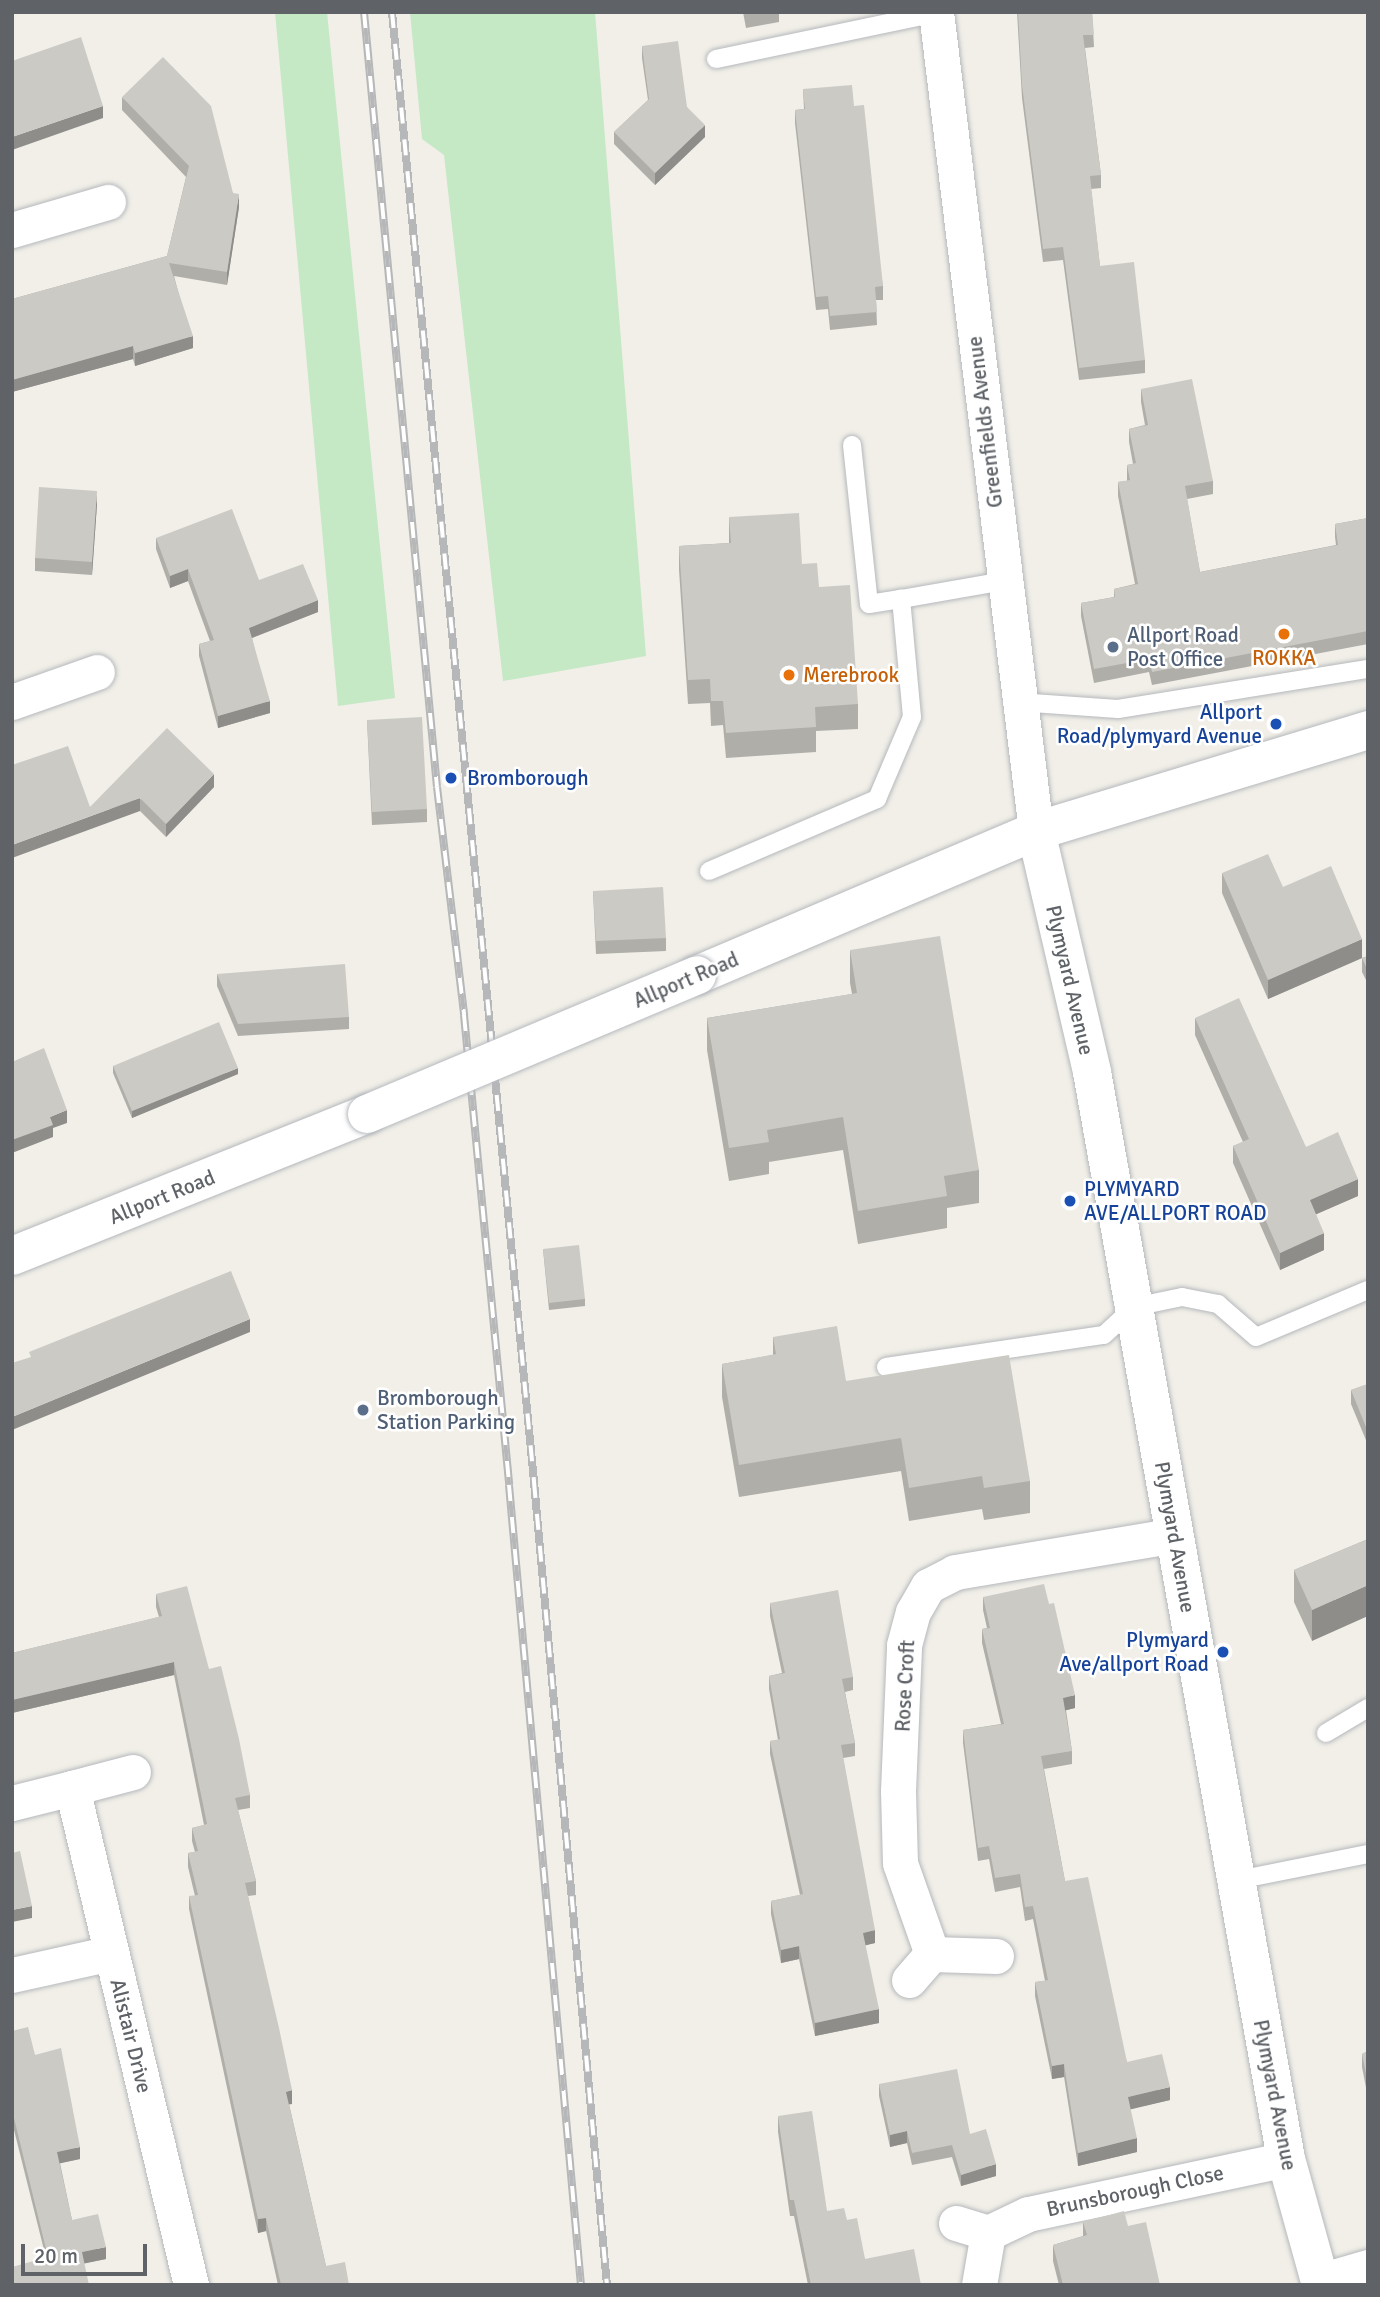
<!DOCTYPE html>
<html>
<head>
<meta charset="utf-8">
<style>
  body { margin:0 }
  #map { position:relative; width:1380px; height:2297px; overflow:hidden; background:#f1efe8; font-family:Signika,sans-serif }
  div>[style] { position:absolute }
  .green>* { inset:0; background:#c5e8c5 }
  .roads { filter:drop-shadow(0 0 2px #b5b8bc) drop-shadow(0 0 2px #b5b8bc) }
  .lane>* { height:18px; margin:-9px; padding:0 9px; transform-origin:9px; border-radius:9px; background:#fff }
  .street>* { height:35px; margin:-17.5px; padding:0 17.5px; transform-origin:17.5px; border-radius:17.5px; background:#fff }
  .secondary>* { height:38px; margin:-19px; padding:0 19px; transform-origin:19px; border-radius:19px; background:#fff }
  .rail>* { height:8px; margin-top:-4px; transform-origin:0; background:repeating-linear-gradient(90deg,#fff 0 16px,#b6b7b8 0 32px); box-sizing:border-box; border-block:2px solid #b6b7b8 }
  .bridges { filter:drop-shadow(0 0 2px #b6babf) drop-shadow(0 0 2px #b6babf) }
  .secondary-bridge>* { height:38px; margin:-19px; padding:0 19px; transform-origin:19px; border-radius:19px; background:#fff }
  .wall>* { inset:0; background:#afaea9 }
  .shaded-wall>* { inset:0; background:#8f8d8a }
  .building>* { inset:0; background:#cccac5 }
  .dots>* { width:19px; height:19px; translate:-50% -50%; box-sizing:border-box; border:4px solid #fff; border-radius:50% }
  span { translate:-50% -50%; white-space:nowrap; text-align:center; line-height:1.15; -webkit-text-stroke:5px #fff; paint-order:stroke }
  .street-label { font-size:21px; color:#5f6368 }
  .service-label { font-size:21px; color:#4e5e75 }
  .left { translate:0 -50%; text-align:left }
  .food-label { font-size:21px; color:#c56008 }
  .transit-label { font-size:21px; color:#164399 }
  .right { translate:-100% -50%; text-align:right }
  .frame { position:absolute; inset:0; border:14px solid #5f6368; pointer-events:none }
  .scale { position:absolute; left:21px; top:2244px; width:126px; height:32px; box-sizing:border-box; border:4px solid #5f6368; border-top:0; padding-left:9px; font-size:21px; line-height:24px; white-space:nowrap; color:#5f6368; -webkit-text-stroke:5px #fff; paint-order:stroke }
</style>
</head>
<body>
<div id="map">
  <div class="green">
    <div style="clip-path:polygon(275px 12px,327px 12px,395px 698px,338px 706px)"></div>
    <div style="clip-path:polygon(410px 12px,595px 12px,646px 656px,503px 681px,444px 155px,422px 139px)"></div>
  </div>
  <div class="roads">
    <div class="lane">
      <div style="left:716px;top:59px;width:225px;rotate:-11.8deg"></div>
      <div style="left:852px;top:445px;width:160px;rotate:83.9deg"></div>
      <div style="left:869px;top:604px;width:32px;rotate:-9deg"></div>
      <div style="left:1018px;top:702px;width:100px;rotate:4deg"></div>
      <div style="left:1118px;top:709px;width:253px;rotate:-9.1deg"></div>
      <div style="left:709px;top:871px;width:183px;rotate:-23.2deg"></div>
      <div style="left:877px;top:799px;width:89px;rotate:-66.9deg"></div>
      <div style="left:912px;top:717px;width:119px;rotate:-95.3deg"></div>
      <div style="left:901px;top:599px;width:105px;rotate:-9.9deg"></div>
      <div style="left:886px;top:1367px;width:220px;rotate:-8.4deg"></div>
      <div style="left:1104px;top:1335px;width:41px;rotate:-43deg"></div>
      <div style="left:1134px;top:1307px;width:49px;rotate:-11.8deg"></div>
      <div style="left:1182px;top:1297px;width:37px;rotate:11deg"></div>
      <div style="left:1218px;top:1304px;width:50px;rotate:41deg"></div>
      <div style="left:1256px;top:1337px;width:121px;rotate:-22.8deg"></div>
      <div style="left:1326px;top:1733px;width:49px;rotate:-30.8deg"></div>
      <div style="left:1233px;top:1881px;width:138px;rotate:-11.3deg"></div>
    </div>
    <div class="street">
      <div style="left:936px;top:12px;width:825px;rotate:83.04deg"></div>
      <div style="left:12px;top:230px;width:100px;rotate:-16.3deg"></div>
      <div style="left:12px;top:702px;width:90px;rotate:-19.4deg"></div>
      <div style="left:72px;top:1788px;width:63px;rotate:-14.7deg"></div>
      <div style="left:12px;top:1803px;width:62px;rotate:-14deg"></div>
      <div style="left:72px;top:1788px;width:511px;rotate:76.53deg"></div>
      <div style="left:932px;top:1954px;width:64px;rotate:1.8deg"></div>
      <div style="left:12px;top:1975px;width:101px;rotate:-12.5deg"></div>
      <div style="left:909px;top:1980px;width:35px;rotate:-49deg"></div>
      <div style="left:932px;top:1954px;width:96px;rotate:-109.4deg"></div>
      <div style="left:900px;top:1863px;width:72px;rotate:-91.6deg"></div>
      <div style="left:898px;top:1791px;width:146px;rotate:-87.6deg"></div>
      <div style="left:904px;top:1645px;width:34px;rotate:-75deg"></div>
      <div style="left:913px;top:1612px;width:30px;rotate:-60deg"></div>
      <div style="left:928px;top:1586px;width:30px;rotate:-27deg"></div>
      <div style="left:955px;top:1572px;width:223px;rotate:-9.5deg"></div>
      <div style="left:956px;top:2223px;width:34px;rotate:17deg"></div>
      <div style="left:988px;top:2233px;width:44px;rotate:-25.4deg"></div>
      <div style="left:1028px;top:2214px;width:264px;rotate:-12deg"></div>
      <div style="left:1320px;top:2281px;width:50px;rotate:-16.3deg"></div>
      <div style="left:979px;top:2285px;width:53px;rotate:-80.2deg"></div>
    </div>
    <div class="secondary">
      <div style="left:1036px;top:831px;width:247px;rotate:76.9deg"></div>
      <div style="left:1092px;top:1072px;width:1104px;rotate:79.88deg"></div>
      <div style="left:1286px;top:2159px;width:131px;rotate:74.5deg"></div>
      <div style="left:697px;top:975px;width:368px;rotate:-23deg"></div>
      <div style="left:1036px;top:831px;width:347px;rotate:-16.9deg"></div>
      <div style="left:12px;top:1256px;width:382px;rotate:-21.8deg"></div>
    </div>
  </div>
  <div class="rail">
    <div style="left:364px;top:12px;width:778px;rotate:84.62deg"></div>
    <div style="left:437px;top:787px;width:230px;rotate:83.2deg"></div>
    <div style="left:464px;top:1015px;width:472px;rotate:84.5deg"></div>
    <div style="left:509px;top:1485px;width:803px;rotate:84.86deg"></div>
    <div style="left:392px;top:12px;width:1477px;rotate:84.48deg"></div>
    <div style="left:534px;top:1482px;width:806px;rotate:84.81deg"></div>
  </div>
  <div class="bridges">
    <div class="secondary-bridge">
      <div style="left:367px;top:1114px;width:358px;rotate:-22.8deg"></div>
    </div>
  </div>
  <div class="wall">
    <div style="clip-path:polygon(743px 12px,779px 12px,779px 22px,746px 28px)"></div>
    <div style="clip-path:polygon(1017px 12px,1092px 12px,1094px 47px,1085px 48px,1101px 175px,1101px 188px,1091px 189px,1100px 266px,1145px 360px,1145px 373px,1079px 380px,1063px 260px,1043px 262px,1022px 98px)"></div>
    <div style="clip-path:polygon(642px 46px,687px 107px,705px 137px,655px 185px,614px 144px,614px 132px,648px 100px,642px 58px)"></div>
    <div style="clip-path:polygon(803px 89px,854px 106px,883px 286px,883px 300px,876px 300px,877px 325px,830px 330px,828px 309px,816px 310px,795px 123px,795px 110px,804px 109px)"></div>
    <div style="clip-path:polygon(122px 97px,233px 193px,239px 207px,227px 285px,174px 276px,193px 348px,135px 366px,133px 359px,12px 392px,12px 299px,167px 256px,186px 177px,122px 110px)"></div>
    <div style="clip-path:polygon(1141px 389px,1213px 481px,1213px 494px,1187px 499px,1200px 572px,1336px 545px,1335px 537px,1335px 524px,1368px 518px,1368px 644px,1152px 685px,1149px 672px,1094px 683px,1081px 616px,1081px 603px,1114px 597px,1114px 589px,1135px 584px,1118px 496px,1118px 482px,1127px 481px,1127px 465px,1133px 464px,1129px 442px,1129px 429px,1145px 425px,1141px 402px)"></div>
    <div style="clip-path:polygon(97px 504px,92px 575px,35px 571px,35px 558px)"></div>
    <div style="clip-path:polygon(729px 517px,802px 564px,819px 587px,858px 704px,858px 729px,816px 731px,816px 752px,726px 758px,723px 725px,711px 726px,710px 703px,688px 704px,679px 570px,679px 546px,729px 543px)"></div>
    <div style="clip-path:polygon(156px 538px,259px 580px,318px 612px,252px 638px,270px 713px,218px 728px,199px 656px,199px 644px,210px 641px,188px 581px,170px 588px,156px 549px)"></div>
    <div style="clip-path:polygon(367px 720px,427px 809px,427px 822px,372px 825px)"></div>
    <div style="clip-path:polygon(214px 787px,166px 837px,140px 811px,90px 807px)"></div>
    <div style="clip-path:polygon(1222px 873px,1362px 958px,1268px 999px,1222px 893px)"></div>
    <div style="clip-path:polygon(593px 891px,666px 938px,666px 951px,596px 954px)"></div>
    <div style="clip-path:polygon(850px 950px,979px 1170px,979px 1203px,947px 1208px,947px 1228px,858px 1244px,843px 1150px,769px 1162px,769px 1174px,729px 1181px,707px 1050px,707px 1018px,852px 994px,850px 983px)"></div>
    <div style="clip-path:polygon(1368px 956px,1368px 984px,1362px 972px,1362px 958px)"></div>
    <div style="clip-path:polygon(217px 974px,349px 1017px,349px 1029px,238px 1036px,217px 986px)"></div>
    <div style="clip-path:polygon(1195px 1018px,1306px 1147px,1358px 1196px,1316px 1214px,1324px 1250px,1280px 1270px,1233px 1163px,1233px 1146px,1243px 1142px,1195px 1035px)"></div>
    <div style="clip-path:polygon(113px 1066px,238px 1074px,132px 1118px,113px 1073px)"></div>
    <div style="clip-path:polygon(543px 1249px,585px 1299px,585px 1306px,549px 1310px)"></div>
    <div style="clip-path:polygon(773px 1337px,846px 1381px,1030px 1481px,1030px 1513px,984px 1520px,982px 1509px,909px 1521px,901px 1471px,739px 1497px,722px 1397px,722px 1364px,773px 1355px)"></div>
    <div style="clip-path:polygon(1368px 1384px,1368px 1445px,1351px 1404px,1351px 1390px)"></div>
    <div style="clip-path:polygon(1368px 1539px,1312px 1641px,1294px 1602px,1294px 1570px)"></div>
    <div style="clip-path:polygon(156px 1594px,209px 1669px,250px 1795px,250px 1808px,238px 1810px,256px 1881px,256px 1895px,248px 1896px,292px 2104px,289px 2104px,326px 2266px,349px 2285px,278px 2285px,266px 2231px,258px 2233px,189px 1909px,189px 1896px,195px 1896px,188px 1867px,188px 1853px,195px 1852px,192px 1841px,192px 1828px,204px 1825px,174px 1675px,12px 1713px,12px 1653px,159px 1617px,156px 1607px)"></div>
    <div style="clip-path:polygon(983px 1597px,1049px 1604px,1075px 1708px,1066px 1710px,1072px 1751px,1072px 1764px,1044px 1769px,1065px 1881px,1127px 2062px,1170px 2100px,1130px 2109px,1137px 2152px,1078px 2166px,1064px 2077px,1052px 2079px,1035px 1996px,1035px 1982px,1045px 1981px,1033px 1919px,1025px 1921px,1020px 1887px,995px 1892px,989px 1859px,978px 1861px,963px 1743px,963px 1730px,1001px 1724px,982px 1643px,982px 1629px,987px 1628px,983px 1610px)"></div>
    <div style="clip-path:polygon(770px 1603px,853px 1677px,853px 1690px,845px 1692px,855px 1743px,855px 1756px,843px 1758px,875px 1943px,865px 1945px,879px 2023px,815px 2036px,799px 1959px,781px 1963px,771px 1914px,771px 1901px,800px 1895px,770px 1754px,770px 1741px,778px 1740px,769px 1689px,769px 1676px,782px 1673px,770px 1616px)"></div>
    <div style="clip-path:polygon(12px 2031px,35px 2055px,80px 2159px,60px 2163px,72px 2220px,106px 2259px,85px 2263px,46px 2258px,12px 2122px)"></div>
    <div style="clip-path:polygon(1368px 2051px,1368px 2098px,1362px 2067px,1362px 2054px)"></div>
    <div style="clip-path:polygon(879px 2084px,970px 2134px,996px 2176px,961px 2186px,952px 2157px,912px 2165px,907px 2143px,890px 2147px,879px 2096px)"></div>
    <div style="clip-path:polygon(778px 2116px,827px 2211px,847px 2220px,865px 2259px,921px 2285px,808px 2285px,794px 2216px,790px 2216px,778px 2132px)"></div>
    <div style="clip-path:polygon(1083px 2222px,1128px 2226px,1160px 2285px,1059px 2285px,1053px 2261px,1053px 2245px,1083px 2236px)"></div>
  </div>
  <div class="shaded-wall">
    <div style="clip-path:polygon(103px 106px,103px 118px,12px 150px,12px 137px)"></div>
    <div style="clip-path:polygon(705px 125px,705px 137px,655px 185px,655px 173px)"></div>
    <div style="clip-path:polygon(239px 194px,239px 207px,227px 285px,227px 272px)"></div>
    <div style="clip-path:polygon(193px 336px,193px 348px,135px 366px,135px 353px)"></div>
    <div style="clip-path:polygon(133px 346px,133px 359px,12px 392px,12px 380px)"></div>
    <div style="clip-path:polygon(97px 491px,97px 504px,92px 575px,92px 562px)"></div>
    <div style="clip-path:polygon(188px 569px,188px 581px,170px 588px,170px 576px)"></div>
    <div style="clip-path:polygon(318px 600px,318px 612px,249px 639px,249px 628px)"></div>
    <div style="clip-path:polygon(270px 701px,270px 713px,218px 728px,218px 716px)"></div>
    <div style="clip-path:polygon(214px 774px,214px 787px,166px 837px,166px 824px)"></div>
    <div style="clip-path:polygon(140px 798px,140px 811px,12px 858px,12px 845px)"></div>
    <div style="clip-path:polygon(1362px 939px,1362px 958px,1268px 999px,1268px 980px)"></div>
    <div style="clip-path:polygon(238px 1068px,238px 1074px,132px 1118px,132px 1111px)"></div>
    <div style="clip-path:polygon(67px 1110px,67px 1123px,53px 1128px,53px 1137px,12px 1153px,12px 1140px,50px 1117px)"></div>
    <div style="clip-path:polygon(1358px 1179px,1358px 1196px,1310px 1217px,1310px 1200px)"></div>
    <div style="clip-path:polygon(1324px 1233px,1324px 1250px,1280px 1270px,1280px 1253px)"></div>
    <div style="clip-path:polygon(250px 1319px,250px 1332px,12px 1430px,12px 1417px)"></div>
    <div style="clip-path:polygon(1368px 1585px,1368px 1616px,1312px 1641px,1312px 1610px)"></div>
    <div style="clip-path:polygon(174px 1662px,174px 1675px,12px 1713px,12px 1700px)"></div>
    <div style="clip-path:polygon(1075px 1695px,1075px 1708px,1063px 1711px,1063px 1698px)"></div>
    <div style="clip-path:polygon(32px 1906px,32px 1918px,12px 1922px,12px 1910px)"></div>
    <div style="clip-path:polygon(875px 1930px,875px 1943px,863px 1946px,863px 1933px)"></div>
    <div style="clip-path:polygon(799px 1946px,799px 1959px,781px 1963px,781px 1950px)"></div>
    <div style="clip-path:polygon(879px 2009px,879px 2023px,815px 2036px,815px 2023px)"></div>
    <div style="clip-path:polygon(1064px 2064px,1064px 2077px,1052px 2079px,1052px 2066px)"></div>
    <div style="clip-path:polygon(1170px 2087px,1170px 2100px,1128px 2110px,1128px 2097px)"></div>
    <div style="clip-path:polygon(292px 2090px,292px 2104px,286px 2105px,286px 2092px)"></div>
    <div style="clip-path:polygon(907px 2131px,907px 2143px,890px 2147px,890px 2135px)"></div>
    <div style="clip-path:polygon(1137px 2138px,1137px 2152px,1078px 2166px,1078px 2153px)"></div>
    <div style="clip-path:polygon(80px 2147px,80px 2159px,57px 2164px,57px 2152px)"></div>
    <div style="clip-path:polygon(996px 2164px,996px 2176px,961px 2186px,961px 2175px)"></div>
    <div style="clip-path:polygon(266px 2218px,266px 2231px,258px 2233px,258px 2219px)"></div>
    <div style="clip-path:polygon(106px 2247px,106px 2259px,82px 2264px,82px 2252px)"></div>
  </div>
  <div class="building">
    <div style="clip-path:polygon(1018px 12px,1092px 12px,1094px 35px,1083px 35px,1101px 175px,1090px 176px,1100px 266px,1134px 262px,1145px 360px,1079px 368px,1063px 247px,1043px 249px,1022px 85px)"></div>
    <div style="clip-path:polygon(81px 37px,103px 106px,12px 137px,12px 61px)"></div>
    <div style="clip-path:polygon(678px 41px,687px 107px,705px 125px,655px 173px,614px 132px,649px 99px,642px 46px)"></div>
    <div style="clip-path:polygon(163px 57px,211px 106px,233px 193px,239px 194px,227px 272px,169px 263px,193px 336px,135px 353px,133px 346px,12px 380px,12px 299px,167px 256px,189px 166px,122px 97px)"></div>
    <div style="clip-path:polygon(852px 85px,854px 106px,864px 105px,883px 286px,875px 287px,877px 312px,830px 316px,828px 296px,816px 297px,795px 110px,805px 109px,803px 89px)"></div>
    <div style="clip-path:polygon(1192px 379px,1213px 481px,1185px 486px,1200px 572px,1338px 545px,1335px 524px,1368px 518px,1368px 631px,1152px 672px,1149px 659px,1094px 669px,1081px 603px,1115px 597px,1114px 589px,1138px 584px,1118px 482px,1130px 480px,1127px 465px,1136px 463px,1129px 429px,1148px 425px,1141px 389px)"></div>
    <div style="clip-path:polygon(39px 487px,97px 491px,92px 562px,35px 558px)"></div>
    <div style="clip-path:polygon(232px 509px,259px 580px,303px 564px,318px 600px,249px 628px,270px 701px,218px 716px,199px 644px,214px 640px,188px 569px,170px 576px,156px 538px)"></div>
    <div style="clip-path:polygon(799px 513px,802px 564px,817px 563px,819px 587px,850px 585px,858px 704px,815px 707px,816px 727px,726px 733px,723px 701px,711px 701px,710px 679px,688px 680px,679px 546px,731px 543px,729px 517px)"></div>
    <div style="clip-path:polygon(422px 717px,427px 809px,372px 812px,367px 720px)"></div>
    <div style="clip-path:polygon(167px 728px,214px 774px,166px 824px,140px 798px,12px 845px,12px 765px,68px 746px,90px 807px)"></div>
    <div style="clip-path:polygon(1268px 854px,1283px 887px,1331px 866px,1362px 939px,1268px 980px,1222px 873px)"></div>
    <div style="clip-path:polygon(663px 887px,666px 938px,596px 941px,593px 891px)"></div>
    <div style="clip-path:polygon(940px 936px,979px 1170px,944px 1176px,947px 1196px,858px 1211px,843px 1117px,767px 1130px,769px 1142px,729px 1148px,707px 1018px,857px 993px,850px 950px)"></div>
    <div style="clip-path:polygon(1368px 956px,1368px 971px,1362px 958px)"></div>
    <div style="clip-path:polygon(345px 964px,349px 1017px,238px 1024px,217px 974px)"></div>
    <div style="clip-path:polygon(1239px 998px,1306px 1147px,1338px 1132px,1358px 1179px,1310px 1200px,1324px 1233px,1280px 1253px,1233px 1146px,1249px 1139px,1195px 1018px)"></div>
    <div style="clip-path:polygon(219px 1022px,238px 1068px,132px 1111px,113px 1066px)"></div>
    <div style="clip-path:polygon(44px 1048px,67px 1110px,50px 1117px,53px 1125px,12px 1140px,12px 1062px)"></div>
    <div style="clip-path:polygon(579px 1245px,585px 1299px,549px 1303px,543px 1249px)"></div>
    <div style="clip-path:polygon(231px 1271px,250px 1319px,12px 1417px,12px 1363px,31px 1357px,29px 1352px)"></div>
    <div style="clip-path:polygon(837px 1326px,846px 1381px,1009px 1355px,1030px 1481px,984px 1488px,982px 1476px,909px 1488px,901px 1438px,739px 1465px,722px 1364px,776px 1354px,773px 1337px)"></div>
    <div style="clip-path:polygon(1368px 1384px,1368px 1432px,1351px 1390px)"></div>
    <div style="clip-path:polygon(1368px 1539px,1368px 1585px,1312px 1610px,1294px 1570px)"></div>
    <div style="clip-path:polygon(1044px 1584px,1049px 1604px,1054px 1603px,1075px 1695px,1063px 1698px,1072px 1751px,1041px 1756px,1065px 1881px,1088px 1877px,1127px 2062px,1162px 2054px,1170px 2087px,1128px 2097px,1137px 2138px,1078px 2153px,1064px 2064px,1052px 2066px,1035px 1982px,1048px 1980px,1033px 1906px,1025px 1907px,1020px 1874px,995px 1878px,989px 1846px,978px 1848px,963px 1730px,1004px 1724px,982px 1629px,990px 1628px,983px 1597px)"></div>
    <div style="clip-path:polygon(187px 1586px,209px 1669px,221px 1666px,239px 1739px,250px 1795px,235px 1798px,256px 1881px,245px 1883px,279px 2028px,292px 2090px,286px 2092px,326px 2266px,345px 2262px,349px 2285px,281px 2285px,266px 2218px,258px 2219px,189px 1896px,198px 1895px,188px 1853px,198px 1851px,192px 1828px,207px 1824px,174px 1662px,12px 1700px,12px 1653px,162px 1616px,156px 1594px)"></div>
    <div style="clip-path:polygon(838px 1590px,853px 1677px,842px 1679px,855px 1743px,841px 1745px,875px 1930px,863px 1933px,879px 2009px,815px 2023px,799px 1946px,781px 1950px,771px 1901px,803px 1894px,770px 1741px,780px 1739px,769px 1676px,785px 1673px,770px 1603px)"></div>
    <div style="clip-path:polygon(20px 1851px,32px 1906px,12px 1910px,12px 1853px)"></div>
    <div style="clip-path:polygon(28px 2027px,35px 2055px,61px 2048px,80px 2147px,57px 2152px,72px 2220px,98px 2214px,106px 2247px,82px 2252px,89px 2285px,12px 2285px,12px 2267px,48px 2257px,12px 2110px,12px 2031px)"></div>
    <div style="clip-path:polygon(1368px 2051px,1368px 2084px,1362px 2054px)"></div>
    <div style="clip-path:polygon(957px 2069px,970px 2134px,986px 2129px,996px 2164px,961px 2175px,952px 2145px,912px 2153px,907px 2131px,890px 2135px,879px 2084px)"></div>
    <div style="clip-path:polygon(812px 2111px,827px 2211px,844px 2208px,847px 2220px,857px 2218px,865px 2259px,914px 2249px,921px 2285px,811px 2285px,794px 2200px,790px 2200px,778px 2116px)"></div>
    <div style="clip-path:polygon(1124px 2211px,1128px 2226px,1146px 2222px,1160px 2285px,1063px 2285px,1053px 2245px,1087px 2235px,1083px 2222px)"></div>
  </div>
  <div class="dots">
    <div style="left:1284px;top:634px;background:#e8710a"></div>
    <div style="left:1113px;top:647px;background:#5c6f8a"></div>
    <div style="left:789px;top:675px;background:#e8710a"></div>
    <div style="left:1276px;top:724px;background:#1a4fb4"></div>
    <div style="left:451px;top:778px;background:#1a4fb4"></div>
    <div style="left:1070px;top:1201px;background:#1a4fb4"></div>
    <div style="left:363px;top:1410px;background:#5c6f8a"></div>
    <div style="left:1223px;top:1652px;background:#1a4fb4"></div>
  </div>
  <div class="street-label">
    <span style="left:985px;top:422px;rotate:-97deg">Greenfields Avenue</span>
    <span style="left:686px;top:980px;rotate:-23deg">Allport Road</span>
    <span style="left:1070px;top:980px;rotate:77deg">Plymyard Avenue</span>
    <span style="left:162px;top:1197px;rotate:-22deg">Allport Road</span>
    <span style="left:1175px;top:1537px;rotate:80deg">Plymyard Avenue</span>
    <span style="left:905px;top:1686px;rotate:-87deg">Rose Croft</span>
    <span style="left:131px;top:2036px;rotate:76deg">Alistair Drive</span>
    <span style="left:1275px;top:2095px;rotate:79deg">Plymyard Avenue</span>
    <span style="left:1135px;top:2191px;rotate:-12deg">Brunsborough Close</span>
  </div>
  <div class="service-label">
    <span class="left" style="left:1127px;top:647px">Allport Road<br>Post Office</span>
    <span class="left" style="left:377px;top:1410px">Bromborough<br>Station Parking</span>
  </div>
  <div class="food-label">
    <span style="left:1284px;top:658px">ROKKA</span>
    <span class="left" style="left:803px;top:675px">Merebrook</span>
  </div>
  <div class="transit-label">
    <span class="right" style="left:1262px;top:724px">Allport<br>Road/plymyard Avenue</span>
    <span class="left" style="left:467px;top:778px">Bromborough</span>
    <span class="left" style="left:1084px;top:1201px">PLYMYARD<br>AVE/ALLPORT ROAD</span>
    <span class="right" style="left:1209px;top:1652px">Plymyard<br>Ave/allport Road</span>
  </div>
  <div class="frame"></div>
  <div class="scale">20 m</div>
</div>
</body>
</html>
